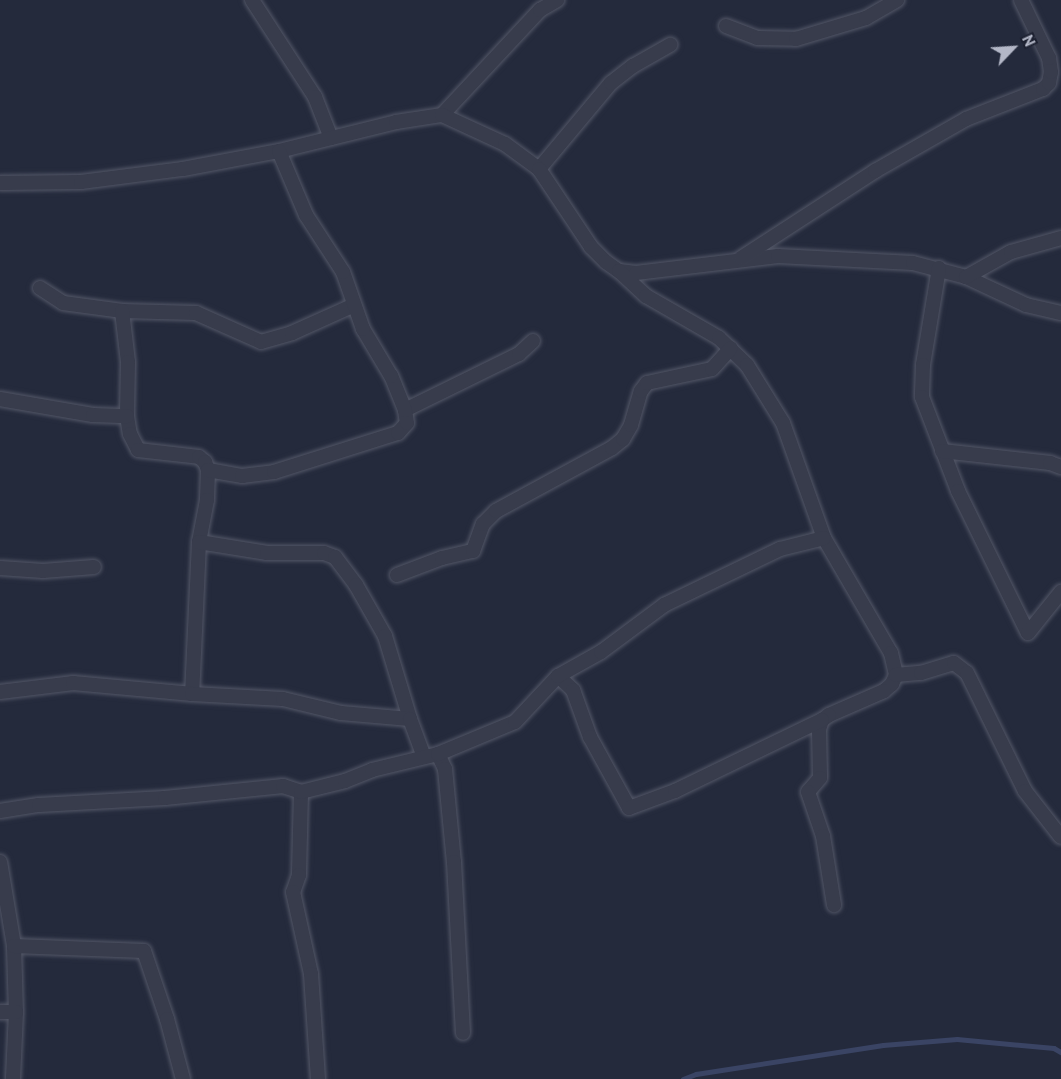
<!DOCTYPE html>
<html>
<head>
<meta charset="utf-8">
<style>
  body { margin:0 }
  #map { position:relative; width:1061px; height:1079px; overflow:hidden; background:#242a3c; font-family:"PT Sans",sans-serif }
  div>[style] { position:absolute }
  .stream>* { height:4.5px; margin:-2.25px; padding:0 2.25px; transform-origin:2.25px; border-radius:2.25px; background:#3a4464 }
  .roads { filter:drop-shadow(0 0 2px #535767) drop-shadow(0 0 2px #535767) }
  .minor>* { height:14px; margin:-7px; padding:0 7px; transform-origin:7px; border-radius:7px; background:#383c4c }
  span { translate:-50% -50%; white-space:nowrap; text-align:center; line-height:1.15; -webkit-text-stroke:6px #1d2131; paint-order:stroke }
  .north { position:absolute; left:983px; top:18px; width:60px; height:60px; -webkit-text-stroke:4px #1d2131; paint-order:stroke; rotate:65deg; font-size:16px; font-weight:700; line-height:24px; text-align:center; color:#b3b7c7 }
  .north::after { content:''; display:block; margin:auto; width:21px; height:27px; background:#b3b7c7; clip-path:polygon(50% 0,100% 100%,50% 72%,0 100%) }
</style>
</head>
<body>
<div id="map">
  <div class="stream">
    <div style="left:683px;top:1079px;width:14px;rotate:-21deg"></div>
    <div style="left:696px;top:1074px;width:189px;rotate:-8.8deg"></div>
    <div style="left:883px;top:1045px;width:74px;rotate:-4.6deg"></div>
    <div style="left:957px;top:1039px;width:97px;rotate:5.3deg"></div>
    <div style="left:1054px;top:1048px;width:8px;rotate:30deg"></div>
  </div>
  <div class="roads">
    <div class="minor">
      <div style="left:252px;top:0;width:116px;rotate:57deg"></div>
      <div style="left:315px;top:97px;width:44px;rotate:68.7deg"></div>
      <div style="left:726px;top:26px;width:33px;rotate:21deg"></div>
      <div style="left:757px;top:38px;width:39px;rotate:1deg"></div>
      <div style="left:796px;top:39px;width:73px;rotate:-16.7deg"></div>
      <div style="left:866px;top:18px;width:36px;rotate:-30deg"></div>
      <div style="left:442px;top:115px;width:144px;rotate:-47deg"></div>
      <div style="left:540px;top:10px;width:20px;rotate:-30deg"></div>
      <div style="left:539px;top:169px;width:112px;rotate:-50.1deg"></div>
      <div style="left:611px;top:83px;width:28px;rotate:-38deg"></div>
      <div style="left:633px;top:66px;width:43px;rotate:-29.6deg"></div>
      <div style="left:0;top:183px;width:81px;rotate:-0.7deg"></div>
      <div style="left:81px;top:182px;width:103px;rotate:-7.3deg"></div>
      <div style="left:183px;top:169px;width:98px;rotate:-10.6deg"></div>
      <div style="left:279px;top:151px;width:121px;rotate:-13.9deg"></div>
      <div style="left:396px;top:122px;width:47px;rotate:-8.7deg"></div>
      <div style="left:442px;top:115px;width:69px;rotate:24.7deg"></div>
      <div style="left:505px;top:144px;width:42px;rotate:36.3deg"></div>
      <div style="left:539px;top:169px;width:94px;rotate:56.3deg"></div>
      <div style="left:591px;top:247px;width:21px;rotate:45deg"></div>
      <div style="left:606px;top:262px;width:16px;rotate:35deg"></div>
      <div style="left:619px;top:271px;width:17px;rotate:7deg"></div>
      <div style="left:636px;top:273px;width:143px;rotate:-6.8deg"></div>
      <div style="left:778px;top:256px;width:135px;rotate:3deg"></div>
      <div style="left:913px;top:263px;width:55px;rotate:14.8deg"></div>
      <div style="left:966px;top:277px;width:66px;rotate:25deg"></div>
      <div style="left:1026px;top:305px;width:36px;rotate:13deg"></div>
      <div style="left:741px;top:258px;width:160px;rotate:-33deg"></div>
      <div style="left:875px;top:171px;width:105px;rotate:-29.7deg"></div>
      <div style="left:966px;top:119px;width:83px;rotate:-21.3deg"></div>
      <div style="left:1043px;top:89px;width:8px;rotate:-45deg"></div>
      <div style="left:1049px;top:83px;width:11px;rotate:-80deg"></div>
      <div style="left:1051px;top:72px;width:14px;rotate:-98deg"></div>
      <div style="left:1049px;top:58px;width:64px;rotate:-115.8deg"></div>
      <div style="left:939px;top:268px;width:98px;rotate:99.4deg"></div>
      <div style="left:923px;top:365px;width:32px;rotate:92deg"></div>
      <div style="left:922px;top:397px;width:101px;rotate:69deg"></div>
      <div style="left:958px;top:491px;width:158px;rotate:63.8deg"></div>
      <div style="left:619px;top:271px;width:37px;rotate:43deg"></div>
      <div style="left:646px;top:296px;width:84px;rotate:29.9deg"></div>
      <div style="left:719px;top:338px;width:39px;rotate:44deg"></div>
      <div style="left:747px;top:365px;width:68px;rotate:58.2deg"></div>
      <div style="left:783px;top:423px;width:122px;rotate:70.4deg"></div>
      <div style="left:824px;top:538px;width:133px;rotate:59.8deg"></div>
      <div style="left:891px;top:653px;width:23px;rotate:77deg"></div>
      <div style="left:896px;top:675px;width:10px;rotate:114deg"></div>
      <div style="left:892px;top:684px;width:11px;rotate:139deg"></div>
      <div style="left:884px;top:691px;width:60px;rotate:156.4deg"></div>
      <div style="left:829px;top:715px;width:9px;rotate:144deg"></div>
      <div style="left:822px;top:720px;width:9px;rotate:108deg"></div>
      <div style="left:819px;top:729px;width:49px;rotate:88.8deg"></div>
      <div style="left:820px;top:778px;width:18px;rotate:131deg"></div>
      <div style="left:808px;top:792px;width:46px;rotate:71.2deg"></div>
      <div style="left:823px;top:836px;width:70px;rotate:80.9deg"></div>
      <div style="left:966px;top:277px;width:51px;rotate:-29.1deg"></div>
      <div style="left:1011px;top:252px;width:52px;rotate:-15.6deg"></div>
      <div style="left:40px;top:288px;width:27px;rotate:33deg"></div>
      <div style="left:63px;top:303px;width:60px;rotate:7.7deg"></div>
      <div style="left:122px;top:311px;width:74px;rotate:1.5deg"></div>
      <div style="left:196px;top:313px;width:71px;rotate:24deg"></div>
      <div style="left:261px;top:342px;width:32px;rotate:-16deg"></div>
      <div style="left:292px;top:333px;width:68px;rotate:-24.3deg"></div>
      <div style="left:122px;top:311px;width:51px;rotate:83.3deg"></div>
      <div style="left:128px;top:362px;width:54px;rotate:91.1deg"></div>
      <div style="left:127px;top:416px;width:18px;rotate:81deg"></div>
      <div style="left:130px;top:434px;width:18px;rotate:63deg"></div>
      <div style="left:138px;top:450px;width:61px;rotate:6.5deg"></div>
      <div style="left:199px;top:457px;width:8px;rotate:40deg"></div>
      <div style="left:205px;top:462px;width:9px;rotate:69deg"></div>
      <div style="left:208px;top:470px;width:30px;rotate:92deg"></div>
      <div style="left:207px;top:500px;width:43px;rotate:100.8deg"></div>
      <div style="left:199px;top:542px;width:152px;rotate:92.6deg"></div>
      <div style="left:0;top:399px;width:94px;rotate:9.8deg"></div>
      <div style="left:93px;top:415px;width:34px;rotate:2deg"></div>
      <div style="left:405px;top:410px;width:127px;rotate:-26.2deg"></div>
      <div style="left:519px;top:354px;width:19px;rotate:-43deg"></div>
      <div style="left:942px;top:451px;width:109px;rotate:6.3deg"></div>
      <div style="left:1050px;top:463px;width:12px;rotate:20deg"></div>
      <div style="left:208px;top:470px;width:35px;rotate:10deg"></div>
      <div style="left:242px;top:476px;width:32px;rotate:-7deg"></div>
      <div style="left:274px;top:472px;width:130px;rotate:-17.5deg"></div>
      <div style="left:398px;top:433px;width:13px;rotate:-48deg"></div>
      <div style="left:407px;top:423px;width:13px;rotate:-99deg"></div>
      <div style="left:405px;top:410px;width:37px;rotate:-112deg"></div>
      <div style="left:391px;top:376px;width:55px;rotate:-120.8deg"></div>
      <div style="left:363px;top:329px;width:60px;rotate:-109.3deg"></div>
      <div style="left:343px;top:272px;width:68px;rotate:-123deg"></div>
      <div style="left:306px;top:215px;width:69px;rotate:-112.9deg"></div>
      <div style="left:199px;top:542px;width:69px;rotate:9.2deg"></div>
      <div style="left:267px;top:553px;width:57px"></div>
      <div style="left:324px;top:553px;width:12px;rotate:20deg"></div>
      <div style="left:335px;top:557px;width:35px;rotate:53deg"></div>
      <div style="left:356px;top:585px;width:59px;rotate:60.4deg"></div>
      <div style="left:385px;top:636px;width:87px;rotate:73.2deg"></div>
      <div style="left:0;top:568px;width:43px;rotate:4deg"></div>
      <div style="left:43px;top:571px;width:51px;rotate:-4.5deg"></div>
      <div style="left:397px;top:575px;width:48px;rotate:-20.7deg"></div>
      <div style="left:442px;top:558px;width:32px;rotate:-13deg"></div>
      <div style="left:473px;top:551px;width:29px;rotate:-70deg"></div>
      <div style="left:483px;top:524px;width:18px;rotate:-45deg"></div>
      <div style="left:496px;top:511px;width:132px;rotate:-28.5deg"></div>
      <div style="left:612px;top:448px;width:14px;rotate:-39deg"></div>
      <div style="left:623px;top:439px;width:16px;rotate:-60deg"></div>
      <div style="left:631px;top:425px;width:35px;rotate:-74deg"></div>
      <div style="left:641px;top:391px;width:10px;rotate:-53deg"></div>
      <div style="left:647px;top:383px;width:66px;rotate:-12.2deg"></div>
      <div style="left:712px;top:369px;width:28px;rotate:-48deg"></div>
      <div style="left:1028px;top:633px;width:53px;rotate:-51.2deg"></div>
      <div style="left:896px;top:675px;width:25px;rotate:-5deg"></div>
      <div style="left:921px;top:673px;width:34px;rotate:-17deg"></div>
      <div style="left:954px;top:663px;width:16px;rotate:38deg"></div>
      <div style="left:967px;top:673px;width:131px;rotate:63.8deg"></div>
      <div style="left:1025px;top:791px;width:58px;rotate:52deg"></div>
      <div style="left:558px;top:676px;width:21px;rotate:43deg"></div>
      <div style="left:573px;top:690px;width:50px;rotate:70.1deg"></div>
      <div style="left:590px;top:737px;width:81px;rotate:61.2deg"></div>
      <div style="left:629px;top:808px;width:49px;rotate:-20.3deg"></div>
      <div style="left:675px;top:791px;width:163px;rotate:-25.8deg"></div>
      <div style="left:0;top:692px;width:74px;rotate:-7deg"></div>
      <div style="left:73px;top:683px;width:120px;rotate:5.3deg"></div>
      <div style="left:192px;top:694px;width:91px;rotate:3.1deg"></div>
      <div style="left:283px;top:699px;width:60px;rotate:13.6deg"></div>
      <div style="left:341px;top:713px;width:69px;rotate:5deg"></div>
      <div style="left:410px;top:719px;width:40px;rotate:69.8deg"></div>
      <div style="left:438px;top:754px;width:17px;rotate:65deg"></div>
      <div style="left:445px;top:769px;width:93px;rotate:84.5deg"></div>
      <div style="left:454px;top:862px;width:171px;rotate:87deg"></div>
      <div style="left:301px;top:792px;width:83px;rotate:91.4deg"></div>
      <div style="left:299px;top:875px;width:18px;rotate:109deg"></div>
      <div style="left:293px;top:892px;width:84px;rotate:77.6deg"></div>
      <div style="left:311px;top:974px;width:105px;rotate:86.2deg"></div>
      <div style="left:0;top:811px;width:39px;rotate:-9deg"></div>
      <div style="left:39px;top:805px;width:126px;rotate:-3.2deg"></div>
      <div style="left:165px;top:798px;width:119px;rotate:-5.8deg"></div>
      <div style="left:283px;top:786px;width:19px;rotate:18deg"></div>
      <div style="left:301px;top:792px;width:45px;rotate:-14deg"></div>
      <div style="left:345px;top:781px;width:29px;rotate:-22deg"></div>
      <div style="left:372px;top:770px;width:68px;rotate:-13.6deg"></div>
      <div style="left:438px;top:754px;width:83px;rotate:-22.6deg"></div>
      <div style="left:515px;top:722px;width:63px;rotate:-46.9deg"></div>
      <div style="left:558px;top:676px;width:49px;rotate:-29.2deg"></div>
      <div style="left:601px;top:652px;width:79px;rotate:-36.7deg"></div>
      <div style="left:664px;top:605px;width:129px;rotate:-25.8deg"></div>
      <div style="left:780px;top:549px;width:45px;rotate:-14deg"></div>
      <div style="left:0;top:862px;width:85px;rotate:80.5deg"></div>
      <div style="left:14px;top:946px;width:66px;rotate:88.3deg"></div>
      <div style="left:16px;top:1012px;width:67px;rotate:92.6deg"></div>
      <div style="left:14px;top:946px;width:130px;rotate:2.2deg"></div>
      <div style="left:144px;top:951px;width:72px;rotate:71.3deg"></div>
      <div style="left:167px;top:1019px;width:62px;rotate:75.1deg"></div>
      <div style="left:0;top:1012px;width:16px"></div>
    </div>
  </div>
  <div class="north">N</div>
</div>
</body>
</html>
